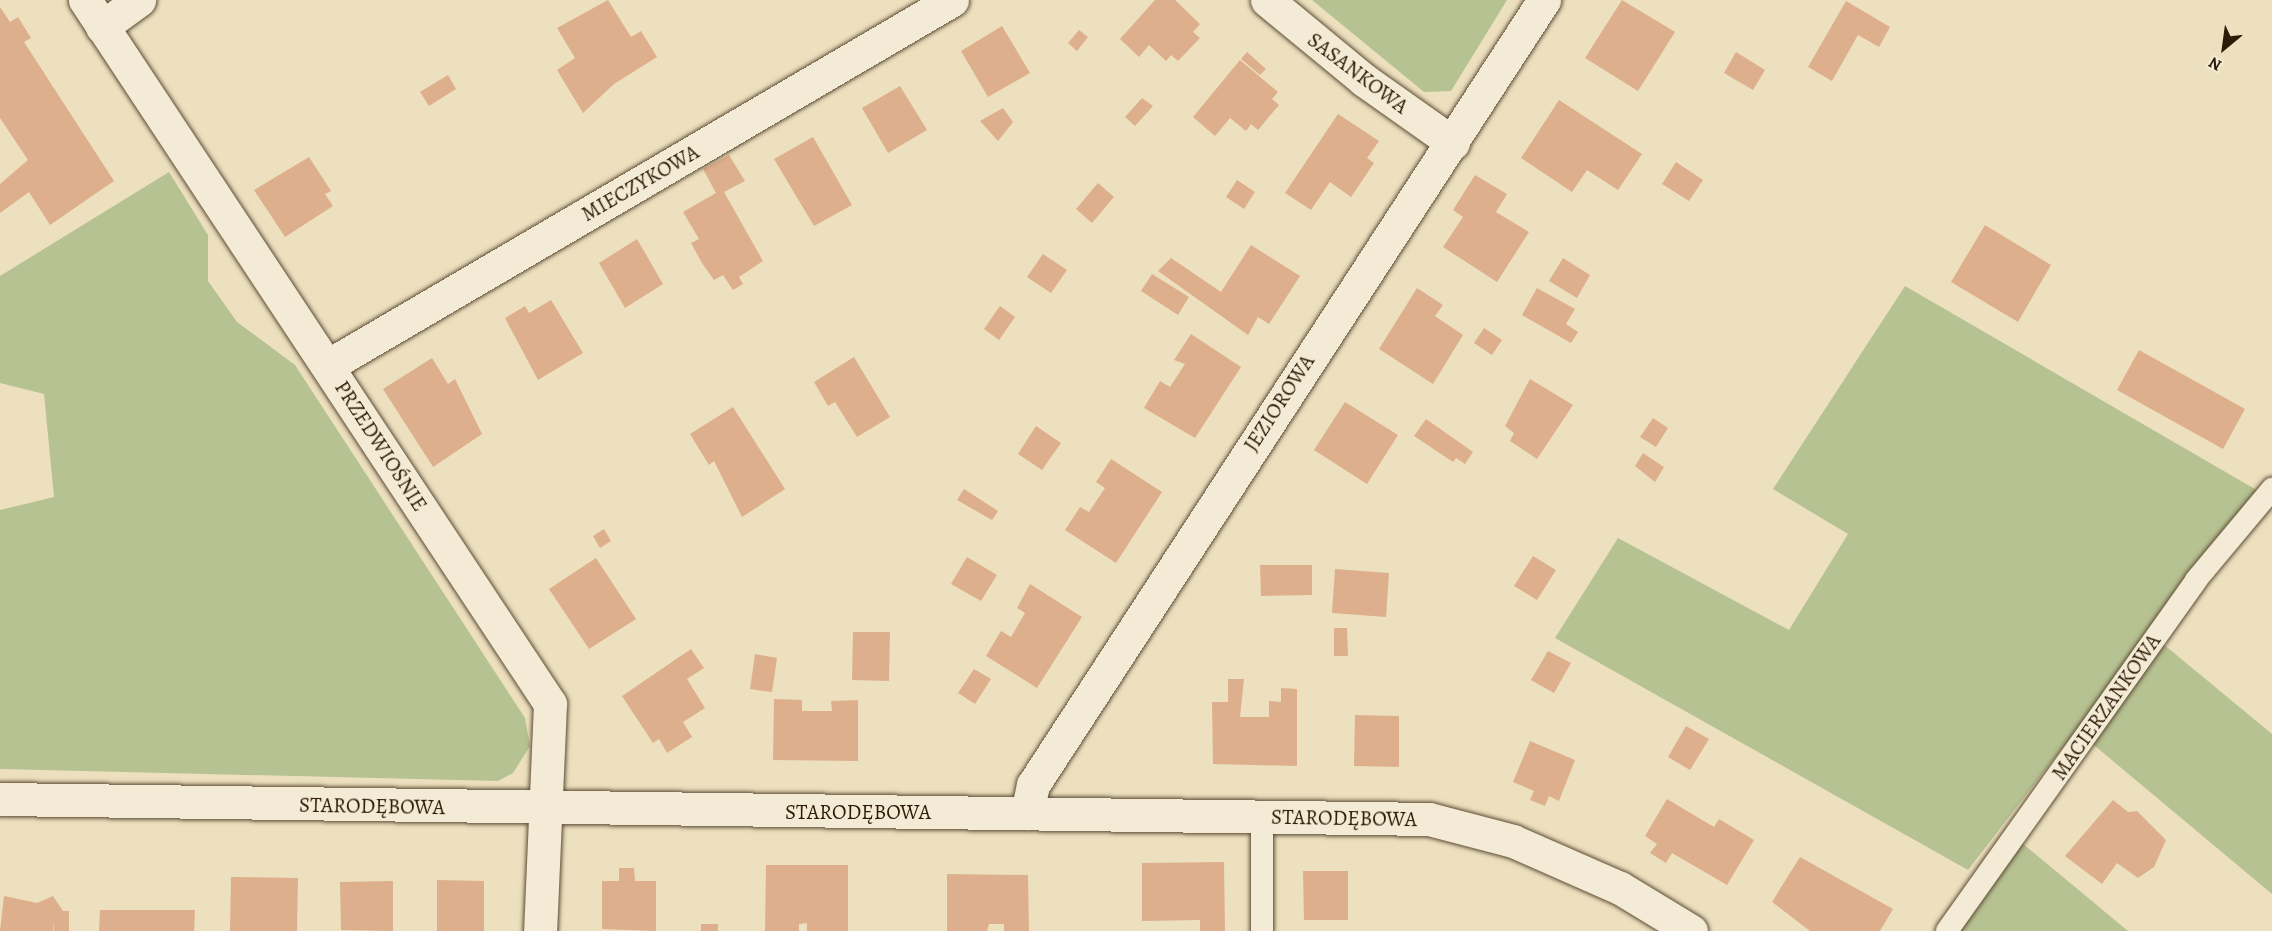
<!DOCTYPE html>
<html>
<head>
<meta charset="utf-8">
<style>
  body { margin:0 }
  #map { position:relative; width:2272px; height:931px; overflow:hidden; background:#ede0be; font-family:Alegreya,serif }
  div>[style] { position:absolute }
  .green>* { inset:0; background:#b7c292 }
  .building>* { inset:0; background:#ddaf8c }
  .roads { filter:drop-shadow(0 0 2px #5d4c36) drop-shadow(0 0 2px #5d4c36) }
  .lane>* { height:22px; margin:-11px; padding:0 11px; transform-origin:11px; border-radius:11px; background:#f3ebd5 }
  .street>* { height:33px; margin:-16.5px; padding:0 16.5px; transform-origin:16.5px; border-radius:16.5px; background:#f3ebd5 }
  span { translate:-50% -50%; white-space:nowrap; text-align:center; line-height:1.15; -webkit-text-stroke:5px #f3ebd5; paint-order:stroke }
  .street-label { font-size:21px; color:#2d1b08 }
  .north { position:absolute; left:2194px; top:18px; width:60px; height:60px; -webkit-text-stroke:4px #f3ebd5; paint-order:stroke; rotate:209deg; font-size:16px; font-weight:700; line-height:24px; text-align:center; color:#2d1b08 }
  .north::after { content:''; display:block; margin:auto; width:21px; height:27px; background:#2d1b08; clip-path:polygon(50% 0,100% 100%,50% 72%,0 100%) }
</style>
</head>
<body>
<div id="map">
  <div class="green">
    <div style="clip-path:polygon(1312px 0,1507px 0,1451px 91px,1424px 92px)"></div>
    <div style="clip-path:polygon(169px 172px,208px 235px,208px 281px,237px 322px,295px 365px,525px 718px,530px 746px,513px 773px,498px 781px,0 769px,0 510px,54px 497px,44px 394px,0 383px,0 276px)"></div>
    <div style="clip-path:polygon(1905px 286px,2260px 492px,1968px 870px,1555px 638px,1618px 538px,1789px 630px,1848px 534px,1773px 489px)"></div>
    <div style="clip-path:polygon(2162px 643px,2272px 734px,2272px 894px,2089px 741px)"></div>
    <div style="clip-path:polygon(2022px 843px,2128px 931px,1959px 931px)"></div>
  </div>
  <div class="building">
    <div style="clip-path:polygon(608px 0,631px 37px,641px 31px,657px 57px,614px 84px,583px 113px,557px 70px,575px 58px,557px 28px)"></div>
    <div style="clip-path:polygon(1155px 0,1175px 0,1200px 24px,1193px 32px,1200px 38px,1178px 61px,1171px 55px,1166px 61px,1149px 45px,1139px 57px,1120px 39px)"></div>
    <div style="clip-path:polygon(1622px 0,1675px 32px,1638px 91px,1585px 58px)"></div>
    <div style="clip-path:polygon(1846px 1px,1890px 27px,1879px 47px,1858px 35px,1832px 81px,1808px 67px)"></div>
    <div style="clip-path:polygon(0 7px,10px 22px,18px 17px,31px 38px,24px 42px,114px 181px,50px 225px,29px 192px,0 213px,0 184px,28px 160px,0 118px)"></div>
    <div style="clip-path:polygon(1002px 26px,1030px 73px,988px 97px,961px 51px)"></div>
    <div style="clip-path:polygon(1079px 30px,1088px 37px,1077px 51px,1068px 43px)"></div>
    <div style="clip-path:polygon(1247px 52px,1266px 69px,1260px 75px,1241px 59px)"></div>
    <div style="clip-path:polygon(1736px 52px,1765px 70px,1753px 90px,1724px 73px)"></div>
    <div style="clip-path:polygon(1240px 60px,1278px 92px,1272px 99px,1279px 105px,1258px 130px,1251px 124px,1246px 131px,1230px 118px,1215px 136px,1193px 117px)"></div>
    <div style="clip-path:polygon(448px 75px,456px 89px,429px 106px,420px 92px)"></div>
    <div style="clip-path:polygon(900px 86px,927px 130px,888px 153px,862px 108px)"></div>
    <div style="clip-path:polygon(1142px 98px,1153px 106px,1135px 126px,1125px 117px)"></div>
    <div style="clip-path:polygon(1559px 100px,1642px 154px,1618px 190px,1587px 170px,1572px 192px,1521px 158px)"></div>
    <div style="clip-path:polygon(1003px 108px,1013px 122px,998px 141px,980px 121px)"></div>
    <div style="clip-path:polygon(1338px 114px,1379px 141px,1367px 158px,1374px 163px,1351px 197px,1330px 182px,1311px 210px,1285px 193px)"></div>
    <div style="clip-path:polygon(813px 137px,852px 205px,814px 226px,774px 159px)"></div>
    <div style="clip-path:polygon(729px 155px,745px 181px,724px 192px,763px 261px,739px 277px,743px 284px,733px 290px,723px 275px,714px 280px,702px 263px,691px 243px,699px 239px,683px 212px,716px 193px,703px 169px)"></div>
    <div style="clip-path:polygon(309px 157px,331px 191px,325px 194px,333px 206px,285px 237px,254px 190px)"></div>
    <div style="clip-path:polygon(1676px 162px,1703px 180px,1689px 201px,1662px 184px)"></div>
    <div style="clip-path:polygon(1475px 175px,1507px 194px,1496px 212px,1529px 232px,1497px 282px,1443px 247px,1463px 217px,1453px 210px)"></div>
    <div style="clip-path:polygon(1237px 180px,1255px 192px,1244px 209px,1226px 197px)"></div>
    <div style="clip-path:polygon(1098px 183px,1114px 197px,1092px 223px,1076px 209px)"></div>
    <div style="clip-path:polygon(1985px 225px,2051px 265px,2018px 322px,1951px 282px)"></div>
    <div style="clip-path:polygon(637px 239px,663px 284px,625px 308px,599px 263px)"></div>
    <div style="clip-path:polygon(1251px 245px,1300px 276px,1269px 324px,1258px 317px,1248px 335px,1158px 271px,1171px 258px,1221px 292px)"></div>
    <div style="clip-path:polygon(1043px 254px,1067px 270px,1051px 293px,1027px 277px)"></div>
    <div style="clip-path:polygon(1563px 258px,1590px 275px,1577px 298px,1549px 281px)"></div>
    <div style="clip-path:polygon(1152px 274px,1189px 297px,1178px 315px,1141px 291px)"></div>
    <div style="clip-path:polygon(1417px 288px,1443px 305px,1435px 316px,1463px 335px,1433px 384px,1379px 349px)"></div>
    <div style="clip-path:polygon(1537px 288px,1575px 309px,1566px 324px,1578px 332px,1571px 343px,1522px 315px)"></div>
    <div style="clip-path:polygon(551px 300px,583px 353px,538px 380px,505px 318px,525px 306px,529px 313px)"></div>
    <div style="clip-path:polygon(1000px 306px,1015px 317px,999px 340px,984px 329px)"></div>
    <div style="clip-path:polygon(1484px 328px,1502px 340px,1492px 355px,1474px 343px)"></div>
    <div style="clip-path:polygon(1191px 334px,1241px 367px,1195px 438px,1144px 408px,1160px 381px,1170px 387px,1185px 364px,1174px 360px)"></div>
    <div style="clip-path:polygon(2139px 350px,2245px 409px,2223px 449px,2117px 390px)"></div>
    <div style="clip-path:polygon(854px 357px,890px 417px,857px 437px,835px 402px,828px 406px,814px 382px)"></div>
    <div style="clip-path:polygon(432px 358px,448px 384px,455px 379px,482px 434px,433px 467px,383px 389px)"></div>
    <div style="clip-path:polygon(1530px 379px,1573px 405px,1537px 459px,1510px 441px,1514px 433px,1505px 426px)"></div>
    <div style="clip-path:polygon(1345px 402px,1398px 435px,1367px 484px,1314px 450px)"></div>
    <div style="clip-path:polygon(733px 407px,785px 489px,742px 517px,714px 461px,709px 465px,690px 434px)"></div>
    <div style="clip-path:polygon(1653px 418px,1668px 428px,1656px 447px,1640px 437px)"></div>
    <div style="clip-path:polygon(1426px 419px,1473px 452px,1465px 464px,1456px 458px,1453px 462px,1414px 436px)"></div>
    <div style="clip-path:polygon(1036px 426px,1061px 443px,1042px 470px,1018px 454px)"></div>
    <div style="clip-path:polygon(1643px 453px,1664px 467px,1655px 482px,1635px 466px)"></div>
    <div style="clip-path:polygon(1111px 459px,1162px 492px,1116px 563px,1065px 530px,1080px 507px,1089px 512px,1105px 488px,1096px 482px)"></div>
    <div style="clip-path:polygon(964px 489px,998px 511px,992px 520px,957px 500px)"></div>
    <div style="clip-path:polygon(604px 529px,611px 541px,600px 548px,593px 536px)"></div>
    <div style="clip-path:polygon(1533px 556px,1556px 570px,1537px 600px,1514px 586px)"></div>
    <div style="clip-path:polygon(967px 557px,997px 575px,981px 601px,951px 584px)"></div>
    <div style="clip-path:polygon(596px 558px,636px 619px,589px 649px,549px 589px)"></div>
    <div style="clip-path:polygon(1260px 565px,1312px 565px,1312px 595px,1261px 596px)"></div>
    <div style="clip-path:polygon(1335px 569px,1389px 573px,1386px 617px,1332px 613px)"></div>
    <div style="clip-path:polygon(1030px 584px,1082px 617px,1037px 688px,986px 656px,1001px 631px,1011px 637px,1025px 613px,1017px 608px)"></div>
    <div style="clip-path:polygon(1334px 628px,1347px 628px,1348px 656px,1334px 656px)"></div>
    <div style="clip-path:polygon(853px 632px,890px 632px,889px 681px,852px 680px)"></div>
    <div style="clip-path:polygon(691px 649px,704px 668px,687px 679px,705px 708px,683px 722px,692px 737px,667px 753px,659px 739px,653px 743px,622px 696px)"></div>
    <div style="clip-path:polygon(1548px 651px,1571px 663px,1554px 693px,1531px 680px)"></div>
    <div style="clip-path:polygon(755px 654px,777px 658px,772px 692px,750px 689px)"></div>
    <div style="clip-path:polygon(974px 669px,991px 679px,975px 704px,958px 693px)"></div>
    <div style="clip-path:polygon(1228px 679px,1244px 679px,1240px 717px,1269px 717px,1269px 701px,1281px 702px,1281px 688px,1297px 689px,1297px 766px,1213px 764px,1212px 702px,1228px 702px)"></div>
    <div style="clip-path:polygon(774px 699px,802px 700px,802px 711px,832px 711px,831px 701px,858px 700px,858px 761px,773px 760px)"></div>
    <div style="clip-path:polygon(1355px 715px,1399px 716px,1399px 767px,1354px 766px)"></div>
    <div style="clip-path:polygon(1686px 726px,1709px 739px,1690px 770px,1668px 757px)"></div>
    <div style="clip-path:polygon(1530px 741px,1575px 760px,1559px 801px,1549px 796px,1545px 806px,1530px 800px,1534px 791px,1513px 782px)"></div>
    <div style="clip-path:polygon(1667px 799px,1714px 827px,1719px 819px,1754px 840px,1727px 885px,1672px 853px,1666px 863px,1650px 853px,1657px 844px,1645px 836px)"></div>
    <div style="clip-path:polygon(2113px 800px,2128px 812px,2137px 811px,2166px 840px,2154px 867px,2138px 878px,2117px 863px,2102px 884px,2065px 856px)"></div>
    <div style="clip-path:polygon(1800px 857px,1893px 909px,1880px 931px,1810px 931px,1772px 902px)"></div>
    <div style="clip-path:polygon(1224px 862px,1225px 931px,1200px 931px,1200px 920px,1142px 921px,1142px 863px)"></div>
    <div style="clip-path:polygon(766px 865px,848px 865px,848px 931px,807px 931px,807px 923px,799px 924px,799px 931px,765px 931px)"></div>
    <div style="clip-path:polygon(619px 868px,634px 868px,635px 881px,656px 881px,656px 931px,602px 929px,602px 881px,619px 881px)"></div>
    <div style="clip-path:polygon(1303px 871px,1348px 871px,1348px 920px,1304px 920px)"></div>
    <div style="clip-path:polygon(947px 874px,1028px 875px,1029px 931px,1004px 931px,1004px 924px,989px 924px,987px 931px,947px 931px)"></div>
    <div style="clip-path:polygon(231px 877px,298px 878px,297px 931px,230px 931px)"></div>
    <div style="clip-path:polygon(437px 880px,484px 881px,484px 931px,437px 931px)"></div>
    <div style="clip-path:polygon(393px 881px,393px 931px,341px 930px,340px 882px)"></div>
    <div style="clip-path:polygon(4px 896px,37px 903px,53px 896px,63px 911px,69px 911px,69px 931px,54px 931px,54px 921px,53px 931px,0 931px)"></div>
    <div style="clip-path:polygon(100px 910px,195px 910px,194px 931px,99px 931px)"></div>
    <div style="clip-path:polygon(701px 924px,718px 924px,718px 931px,701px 931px)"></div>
  </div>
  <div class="roads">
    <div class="lane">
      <div style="left:1262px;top:817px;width:114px;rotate:90deg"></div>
      <div style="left:1947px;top:931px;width:430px;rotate:-54.6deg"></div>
      <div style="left:2196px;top:580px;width:119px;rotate:-50.1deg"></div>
    </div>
    <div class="street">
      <div style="left:85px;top:0;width:844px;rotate:56.55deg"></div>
      <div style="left:550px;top:704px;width:227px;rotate:92.5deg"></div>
      <div style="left:1267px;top:0;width:126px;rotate:39.5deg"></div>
      <div style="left:1364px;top:80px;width:109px;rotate:35.3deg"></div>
      <div style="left:102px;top:27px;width:46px;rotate:-36.1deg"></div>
      <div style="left:329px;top:365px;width:722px;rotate:-30.36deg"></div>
      <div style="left:0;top:799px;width:1429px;rotate:0.8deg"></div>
      <div style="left:1429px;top:819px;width:87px;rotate:14.7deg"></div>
      <div style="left:1513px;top:841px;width:117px;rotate:23.7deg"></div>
      <div style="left:1620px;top:888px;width:83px;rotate:31.2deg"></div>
      <div style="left:1027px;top:813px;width:29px;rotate:-78deg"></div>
      <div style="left:1033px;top:785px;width:937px;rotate:-56.94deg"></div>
    </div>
  </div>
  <div class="street-label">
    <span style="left:1358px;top:73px;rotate:37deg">SASANKOWA</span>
    <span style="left:640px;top:183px;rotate:-30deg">MIECZYKOWA</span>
    <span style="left:1279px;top:403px;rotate:-57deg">JEZIOROWA</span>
    <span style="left:381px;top:446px;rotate:57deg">PRZEDWIOŚNIE</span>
    <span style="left:2106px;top:707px;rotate:-55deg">MACIERZANKOWA</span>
    <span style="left:372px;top:806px;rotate:1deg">STARODĘBOWA</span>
    <span style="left:858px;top:812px">STARODĘBOWA</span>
    <span style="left:1344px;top:818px;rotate:1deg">STARODĘBOWA</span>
  </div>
  <div class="north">N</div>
</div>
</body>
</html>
